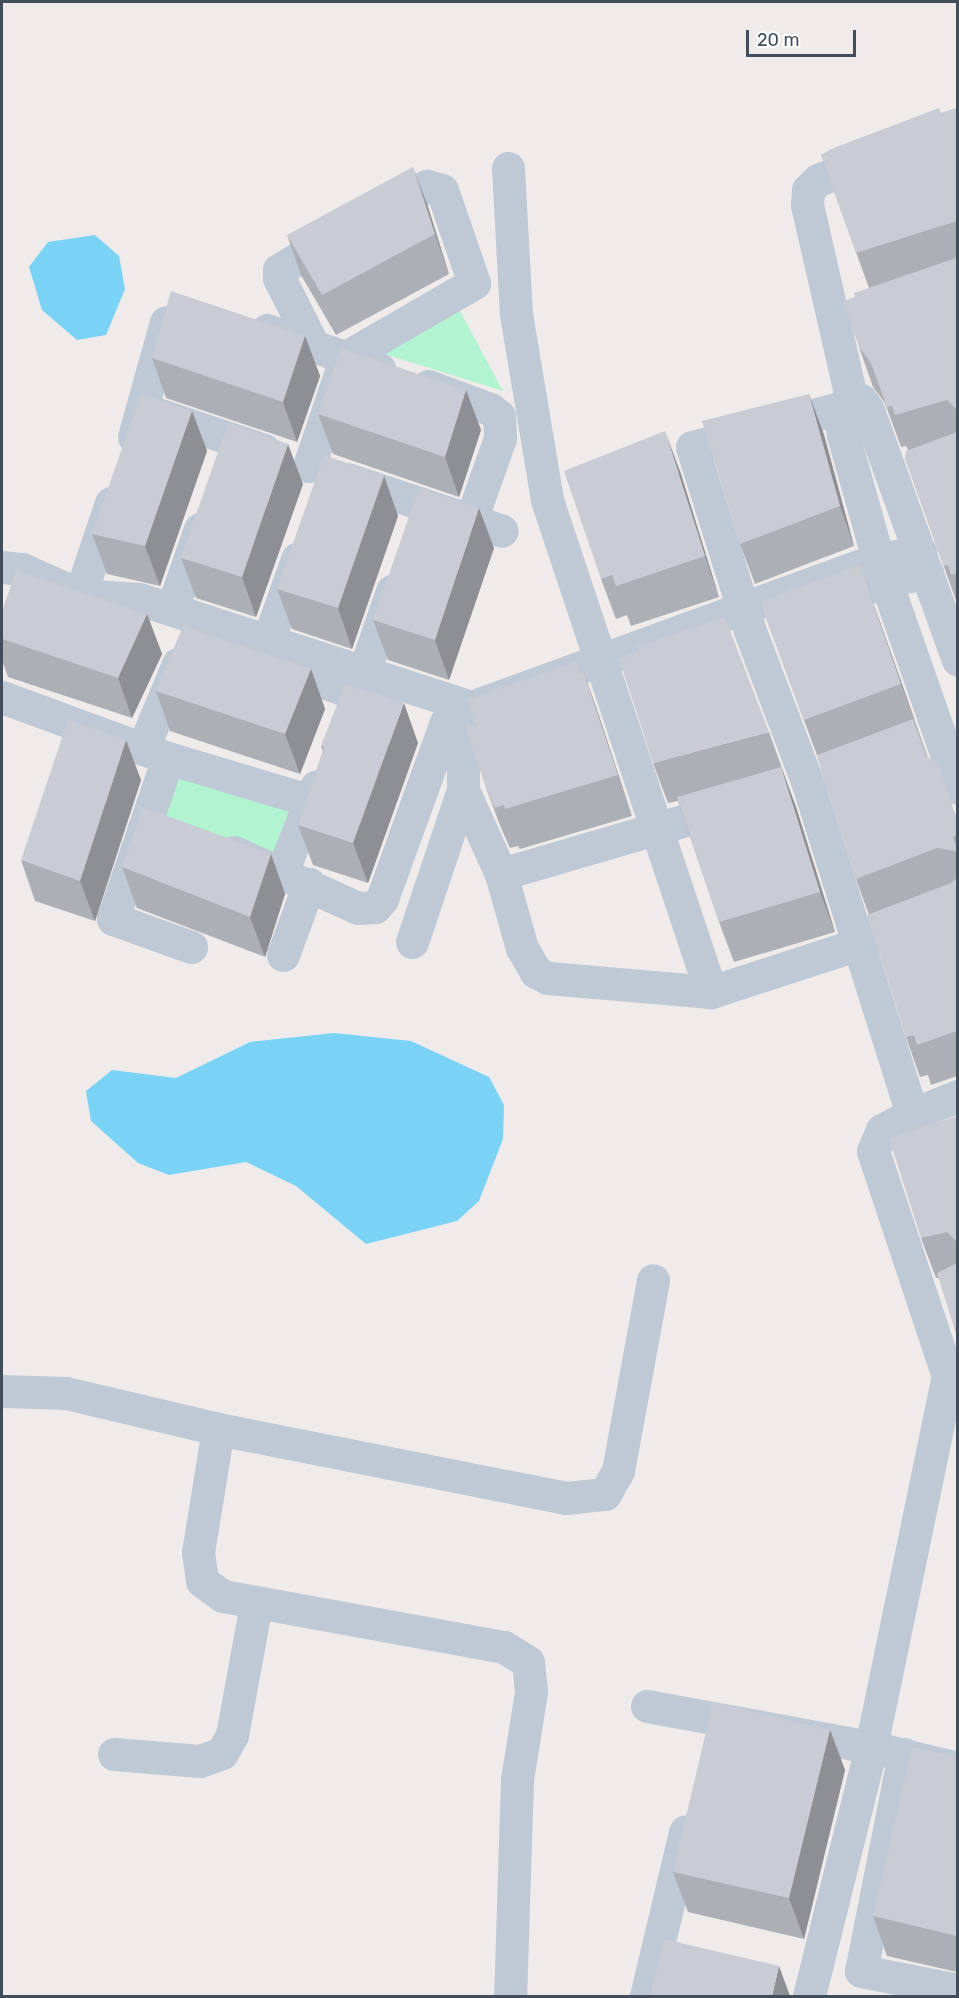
<!DOCTYPE html>
<html>
<head>
<meta charset="utf-8">
<style>
  body { margin:0 }
  #map { position:relative; width:959px; height:1998px; overflow:hidden; background:#efebeb; font-family:Rubik,sans-serif }
  div>[style] { position:absolute }
  .green>* { inset:0; background:#b2f3d1 }
  .water>* { inset:0; background:#7ad2f5 }
  .street>* { height:33px; margin:-16.5px; padding:0 16.5px; transform-origin:16.5px; border-radius:16.5px; background:#bfc9d5 }
  .wall>* { inset:0; background:#adafb6 }
  .shaded-wall>* { inset:0; background:#8d8f94 }
  .building>* { inset:0; background:#c9ccd4 }
  span { translate:-50% -50%; white-space:nowrap; text-align:center; line-height:1.15; -webkit-text-stroke:6px #fff; paint-order:stroke }
  .frame { position:absolute; inset:0; border:3px solid #424d5b; pointer-events:none }
  .scale { position:absolute; left:746px; top:30px; width:110px; height:27px; box-sizing:border-box; border:3px solid #424d5b; border-top:0; padding-left:8px; font-size:18px; line-height:21px; white-space:nowrap; color:#424d5b; -webkit-text-stroke:4px #fff; paint-order:stroke }
</style>
</head>
<body>
<div id="map">
  <div class="green">
    <div style="clip-path:polygon(454px 300px,503px 391px,365px 348px)"></div>
    <div style="clip-path:polygon(177px 750px,317px 799px,294px 863px,155px 814px)"></div>
  </div>
  <div class="water">
    <div style="clip-path:polygon(95px 235px,119px 256px,125px 289px,106px 335px,77px 340px,42px 310px,29px 267px,48px 242px)"></div>
    <div style="clip-path:polygon(334px 1033px,411px 1041px,489px 1077px,504px 1105px,503px 1139px,479px 1201px,457px 1221px,366px 1244px,296px 1186px,246px 1162px,169px 1175px,138px 1163px,91px 1121px,86px 1091px,112px 1070px,176px 1078px,250px 1042px)"></div>
  </div>
  <div class="street">
    <div style="left:508px;top:168px;width:146px;rotate:86.9deg"></div>
    <div style="left:516px;top:314px;width:189px;rotate:80.5deg"></div>
    <div style="left:547px;top:500px;width:519px;rotate:71.57deg"></div>
    <div style="left:267px;top:330px;width:119px;rotate:19.2deg"></div>
    <div style="left:314px;top:347px;width:77px;rotate:-116.9deg"></div>
    <div style="left:279px;top:278px;width:8px;rotate:-90deg"></div>
    <div style="left:279px;top:270px;width:65px;rotate:-31.7deg"></div>
    <div style="left:428px;top:386px;width:66px;rotate:20.4deg"></div>
    <div style="left:490px;top:409px;width:11px;rotate:38deg"></div>
    <div style="left:499px;top:416px;width:22px;rotate:87deg"></div>
    <div style="left:500px;top:438px;width:87px;rotate:109.5deg"></div>
    <div style="left:851px;top:397px;width:197px;rotate:-102.9deg"></div>
    <div style="left:807px;top:205px;width:15px;rotate:-86deg"></div>
    <div style="left:808px;top:190px;width:14px;rotate:-45deg"></div>
    <div style="left:818px;top:180px;width:150px;rotate:-21.1deg"></div>
    <div style="left:840px;top:408px;width:153px;rotate:165.2deg"></div>
    <div style="left:692px;top:447px;width:193px;rotate:72.5deg"></div>
    <div style="left:750px;top:631px;width:164px;rotate:69.2deg"></div>
    <div style="left:808px;top:784px;width:346px;rotate:72.5deg"></div>
    <div style="left:912px;top:1114px;width:49px;rotate:-21.4deg"></div>
    <div style="left:157px;top:414px;width:113px;rotate:18.6deg"></div>
    <div style="left:134px;top:437px;width:119px;rotate:-74.5deg"></div>
    <div style="left:309px;top:466px;width:115px;rotate:-71.3deg"></div>
    <div style="left:346px;top:357px;width:148px;rotate:-30deg"></div>
    <div style="left:474px;top:283px;width:98px;rotate:-109deg"></div>
    <div style="left:442px;top:190px;width:16px;rotate:-165deg"></div>
    <div style="left:427px;top:186px;width:51px;rotate:150.9deg"></div>
    <div style="left:347px;top:479px;width:163px;rotate:18.5deg"></div>
    <div style="left:2px;top:567px;width:20px;rotate:6deg"></div>
    <div style="left:22px;top:569px;width:64px;rotate:24.1deg"></div>
    <div style="left:80px;top:595px;width:59px;rotate:3.9deg"></div>
    <div style="left:139px;top:599px;width:349px;rotate:18deg"></div>
    <div style="left:471px;top:707px;width:433px;rotate:-20deg"></div>
    <div style="left:878px;top:559px;width:43px;rotate:-9.5deg"></div>
    <div style="left:80px;top:595px;width:97px;rotate:-71.4deg"></div>
    <div style="left:827px;top:603px;width:65px;rotate:-20.7deg"></div>
    <div style="left:888px;top:580px;width:40px;rotate:-10deg"></div>
    <div style="left:172px;top:609px;width:85px;rotate:-70.7deg"></div>
    <div style="left:268px;top:641px;width:87px;rotate:-70.5deg"></div>
    <div style="left:958px;top:660px;width:266px;rotate:-109.8deg"></div>
    <div style="left:868px;top:410px;width:12px;rotate:-125deg"></div>
    <div style="left:861px;top:400px;width:10px;rotate:-163deg"></div>
    <div style="left:851px;top:397px;width:16px;rotate:135deg"></div>
    <div style="left:840px;top:408px;width:27px;rotate:84deg"></div>
    <div style="left:843px;top:435px;width:129px;rotate:74.2deg"></div>
    <div style="left:878px;top:559px;width:243px;rotate:70.7deg"></div>
    <div style="left:283px;top:669px;width:108px;rotate:18.4deg"></div>
    <div style="left:364px;top:672px;width:86px;rotate:-70.9deg"></div>
    <div style="left:2px;top:697px;width:177px;rotate:20.2deg"></div>
    <div style="left:168px;top:758px;width:149px;rotate:16.7deg"></div>
    <div style="left:471px;top:707px;width:22px;rotate:112deg"></div>
    <div style="left:463px;top:727px;width:63px;rotate:90deg"></div>
    <div style="left:463px;top:790px;width:92px;rotate:65.7deg"></div>
    <div style="left:501px;top:874px;width:235px;rotate:-16.3deg"></div>
    <div style="left:143px;top:748px;width:91px;rotate:-67.4deg"></div>
    <div style="left:168px;top:758px;width:170px;rotate:108.9deg"></div>
    <div style="left:113px;top:919px;width:83px;rotate:19.7deg"></div>
    <div style="left:234px;top:852px;width:136px;rotate:24.3deg"></div>
    <div style="left:358px;top:908px;width:17px;rotate:-3deg"></div>
    <div style="left:375px;top:907px;width:11px;rotate:-49deg"></div>
    <div style="left:382px;top:899px;width:188px;rotate:-70.1deg"></div>
    <div style="left:282px;top:872px;width:92px;rotate:-68.2deg"></div>
    <div style="left:501px;top:874px;width:77px;rotate:74.2deg"></div>
    <div style="left:522px;top:948px;width:28px;rotate:60deg"></div>
    <div style="left:536px;top:972px;width:13px;rotate:27deg"></div>
    <div style="left:548px;top:978px;width:164px;rotate:4.9deg"></div>
    <div style="left:711px;top:992px;width:156px;rotate:-18deg"></div>
    <div style="left:859px;top:944px;width:106px;rotate:-21deg"></div>
    <div style="left:412px;top:942px;width:160px;rotate:-71.5deg"></div>
    <div style="left:283px;top:955px;width:76px;rotate:-69.9deg"></div>
    <div style="left:912px;top:1114px;width:34px;rotate:152deg"></div>
    <div style="left:882px;top:1130px;width:23px;rotate:113deg"></div>
    <div style="left:873px;top:1151px;width:259px;rotate:71.6deg"></div>
    <div style="left:2px;top:1391px;width:64px;rotate:1.8deg"></div>
    <div style="left:66px;top:1393px;width:156px;rotate:13.3deg"></div>
    <div style="left:218px;top:1429px;width:355px;rotate:11.2deg"></div>
    <div style="left:566px;top:1498px;width:39px;rotate:-6deg"></div>
    <div style="left:605px;top:1494px;width:26px;rotate:-61deg"></div>
    <div style="left:618px;top:1471px;width:194px;rotate:-79.6deg"></div>
    <div style="left:218px;top:1429px;width:125px;rotate:99.2deg"></div>
    <div style="left:198px;top:1552px;width:29px;rotate:82deg"></div>
    <div style="left:202px;top:1581px;width:26px;rotate:36deg"></div>
    <div style="left:223px;top:1596px;width:286px;rotate:10.3deg"></div>
    <div style="left:504px;top:1647px;width:28px;rotate:32deg"></div>
    <div style="left:528px;top:1662px;width:30px;rotate:84deg"></div>
    <div style="left:531px;top:1692px;width:88px;rotate:99.1deg"></div>
    <div style="left:517px;top:1779px;width:217px;rotate:91.8deg"></div>
    <div style="left:647px;top:1706px;width:228px;rotate:10.4deg"></div>
    <div style="left:871px;top:1747px;width:89px;rotate:13.6deg"></div>
    <div style="left:114px;top:1754px;width:86px;rotate:4.7deg"></div>
    <div style="left:200px;top:1761px;width:23px;rotate:-20deg"></div>
    <div style="left:222px;top:1753px;width:21px;rotate:-61deg"></div>
    <div style="left:232px;top:1735px;width:133px;rotate:-79.6deg"></div>
    <div style="left:904px;top:1754px;width:221px;rotate:101.2deg"></div>
    <div style="left:861px;top:1971px;width:99px;rotate:11.1deg"></div>
    <div style="left:646px;top:1996px;width:169px;rotate:-76.6deg"></div>
    <div style="left:809px;top:1996px;width:257px;rotate:-76deg"></div>
    <div style="left:871px;top:1747px;width:379px;rotate:-78.3deg"></div>
  </div>
  <div class="wall">
    <div style="clip-path:polygon(957px 108px,957px 603px,905px 458px,908px 450px,906px 446px,901px 447px,885px 403px,873px 387px,859px 347px,869px 288px,821px 155px)"></div>
    <div style="clip-path:polygon(428px 207px,449px 274px,336px 335px,301px 275px,287px 235px)"></div>
    <div style="clip-path:polygon(305px 336px,320px 376px,297px 442px,166px 398px,152px 358px)"></div>
    <div style="clip-path:polygon(466px 390px,481px 430px,459px 497px,333px 454px,318px 414px)"></div>
    <div style="clip-path:polygon(809px 394px,824px 435px,854px 546px,755px 584px,740px 544px)"></div>
    <div style="clip-path:polygon(192px 411px,207px 451px,160px 586px,107px 574px,92px 534px)"></div>
    <div style="clip-path:polygon(680px 471px,719px 597px,631px 626px,627px 615px,616px 619px,601px 579px)"></div>
    <div style="clip-path:polygon(384px 476px,398px 516px,352px 649px,292px 629px,277px 589px)"></div>
    <div style="clip-path:polygon(303px 484px,256px 617px,196px 598px,181px 558px)"></div>
    <div style="clip-path:polygon(494px 548px,449px 680px,388px 660px,373px 620px)"></div>
    <div style="clip-path:polygon(760px 602px,874px 605px,927px 755px,957px 818px,957px 1076px,931px 1085px,928px 1075px,920px 1077px,906px 1037px,869px 915px,856px 879px,817px 755px)"></div>
    <div style="clip-path:polygon(2px 612px,147px 614px,162px 654px,132px 718px,8px 677px,2px 660px)"></div>
    <div style="clip-path:polygon(311px 669px,325px 709px,300px 774px,170px 731px,156px 691px)"></div>
    <div style="clip-path:polygon(584px 673px,598px 713px,632px 816px,520px 849px,518px 846px,510px 848px,501px 828px,486px 788px,477px 727px)"></div>
    <div style="clip-path:polygon(769px 732px,796px 807px,835px 932px,734px 962px,719px 922px,678px 801px,668px 803px,653px 763px)"></div>
    <div style="clip-path:polygon(418px 743px,368px 883px,313px 865px,298px 825px,323px 752px,321px 746px)"></div>
    <div style="clip-path:polygon(141px 780px,95px 921px,35px 901px,21px 860px)"></div>
    <div style="clip-path:polygon(271px 854px,285px 894px,265px 957px,137px 908px,122px 867px)"></div>
    <div style="clip-path:polygon(957px 1116px,957px 1336px,939px 1278px,936px 1278px,921px 1238px)"></div>
    <div style="clip-path:polygon(830px 1730px,845px 1770px,804px 1939px,688px 1912px,673px 1872px)"></div>
    <div style="clip-path:polygon(957px 1757px,957px 1972px,887px 1956px,873px 1916px)"></div>
  </div>
  <div class="shaded-wall">
    <div style="clip-path:polygon(413px 167px,428px 207px,449px 274px,435px 234px)"></div>
    <div style="clip-path:polygon(305px 336px,320px 376px,297px 442px,283px 402px)"></div>
    <div style="clip-path:polygon(466px 390px,481px 430px,459px 497px,445px 457px)"></div>
    <div style="clip-path:polygon(809px 394px,824px 435px,854px 546px,840px 506px)"></div>
    <div style="clip-path:polygon(192px 411px,207px 451px,160px 586px,145px 546px)"></div>
    <div style="clip-path:polygon(665px 431px,680px 471px,719px 597px,705px 556px)"></div>
    <div style="clip-path:polygon(288px 444px,303px 484px,256px 617px,242px 577px)"></div>
    <div style="clip-path:polygon(384px 476px,398px 516px,352px 649px,338px 608px)"></div>
    <div style="clip-path:polygon(479px 508px,494px 548px,449px 680px,435px 640px)"></div>
    <div style="clip-path:polygon(860px 565px,874px 605px,916px 724px,901px 684px)"></div>
    <div style="clip-path:polygon(147px 614px,162px 654px,132px 718px,118px 678px)"></div>
    <div style="clip-path:polygon(311px 669px,325px 709px,300px 774px,285px 734px)"></div>
    <div style="clip-path:polygon(584px 673px,598px 713px,632px 816px,618px 775px)"></div>
    <div style="clip-path:polygon(404px 703px,418px 743px,368px 883px,353px 843px)"></div>
    <div style="clip-path:polygon(126px 740px,141px 780px,95px 921px,80px 881px)"></div>
    <div style="clip-path:polygon(781px 767px,796px 807px,835px 932px,820px 892px)"></div>
    <div style="clip-path:polygon(271px 854px,285px 894px,265px 957px,250px 917px)"></div>
    <div style="clip-path:polygon(830px 1730px,845px 1770px,804px 1939px,789px 1898px)"></div>
    <div style="clip-path:polygon(779px 1966px,790px 1996px,772px 1996px)"></div>
  </div>
  <div class="building">
    <div style="clip-path:polygon(939px 108px,941px 113px,957px 108px,957px 221px,856px 253px,821px 155px,831px 149px)"></div>
    <div style="clip-path:polygon(413px 167px,435px 234px,322px 295px,287px 235px)"></div>
    <div style="clip-path:polygon(956px 258px,957px 262px,957px 410px,947px 400px,895px 415px,892px 406px,887px 407px,871px 363px,859px 347px,843px 301px,855px 297px,854px 293px)"></div>
    <div style="clip-path:polygon(171px 291px,305px 336px,283px 402px,152px 358px)"></div>
    <div style="clip-path:polygon(341px 348px,466px 390px,445px 457px,318px 414px)"></div>
    <div style="clip-path:polygon(141px 394px,192px 411px,145px 546px,92px 534px)"></div>
    <div style="clip-path:polygon(809px 394px,840px 506px,740px 544px,702px 421px)"></div>
    <div style="clip-path:polygon(228px 423px,288px 444px,242px 577px,181px 558px)"></div>
    <div style="clip-path:polygon(957px 429px,957px 573px,951px 575px,948px 565px,944px 566px,905px 458px,906px 451px,957px 432px)"></div>
    <div style="clip-path:polygon(665px 431px,705px 556px,616px 586px,612px 575px,601px 579px,564px 471px)"></div>
    <div style="clip-path:polygon(324px 455px,384px 476px,338px 608px,277px 589px)"></div>
    <div style="clip-path:polygon(419px 488px,479px 508px,435px 640px,373px 620px)"></div>
    <div style="clip-path:polygon(860px 565px,901px 684px,804px 720px,760px 602px)"></div>
    <div style="clip-path:polygon(16px 570px,147px 614px,118px 678px,2px 639px,2px 612px)"></div>
    <div style="clip-path:polygon(725px 617px,769px 732px,653px 763px,619px 659px,639px 651px,637px 647px)"></div>
    <div style="clip-path:polygon(183px 626px,311px 669px,285px 734px,156px 691px)"></div>
    <div style="clip-path:polygon(576px 662px,580px 674px,584px 673px,618px 775px,505px 809px,504px 805px,495px 808px,486px 788px,467px 732px,467px 724px,477px 727px,467px 700px)"></div>
    <div style="clip-path:polygon(345px 684px,404px 703px,353px 843px,298px 825px,324px 747px,321px 746px)"></div>
    <div style="clip-path:polygon(913px 719px,926px 755px,939px 766px,957px 820px,957px 835px,953px 837px,957px 848px,957px 855px,955px 851px,937px 848px,856px 879px,817px 755px)"></div>
    <div style="clip-path:polygon(68px 720px,126px 740px,80px 881px,21px 860px)"></div>
    <div style="clip-path:polygon(781px 767px,820px 892px,719px 922px,677px 797px)"></div>
    <div style="clip-path:polygon(143px 807px,271px 854px,250px 917px,122px 867px)"></div>
    <div style="clip-path:polygon(957px 878px,957px 1031px,917px 1045px,914px 1035px,906px 1037px,867px 915px,951px 883px)"></div>
    <div style="clip-path:polygon(957px 1116px,957px 1242px,947px 1232px,921px 1238px,889px 1138px)"></div>
    <div style="clip-path:polygon(957px 1263px,957px 1336px,937px 1273px)"></div>
    <div style="clip-path:polygon(713px 1702px,830px 1730px,789px 1898px,673px 1872px)"></div>
    <div style="clip-path:polygon(912px 1747px,957px 1757px,957px 1936px,873px 1916px)"></div>
    <div style="clip-path:polygon(664px 1939px,779px 1966px,772px 1996px,650px 1996px)"></div>
  </div>
  <div class="frame"></div>
  <div class="scale">20 m</div>
</div>
</body>
</html>
